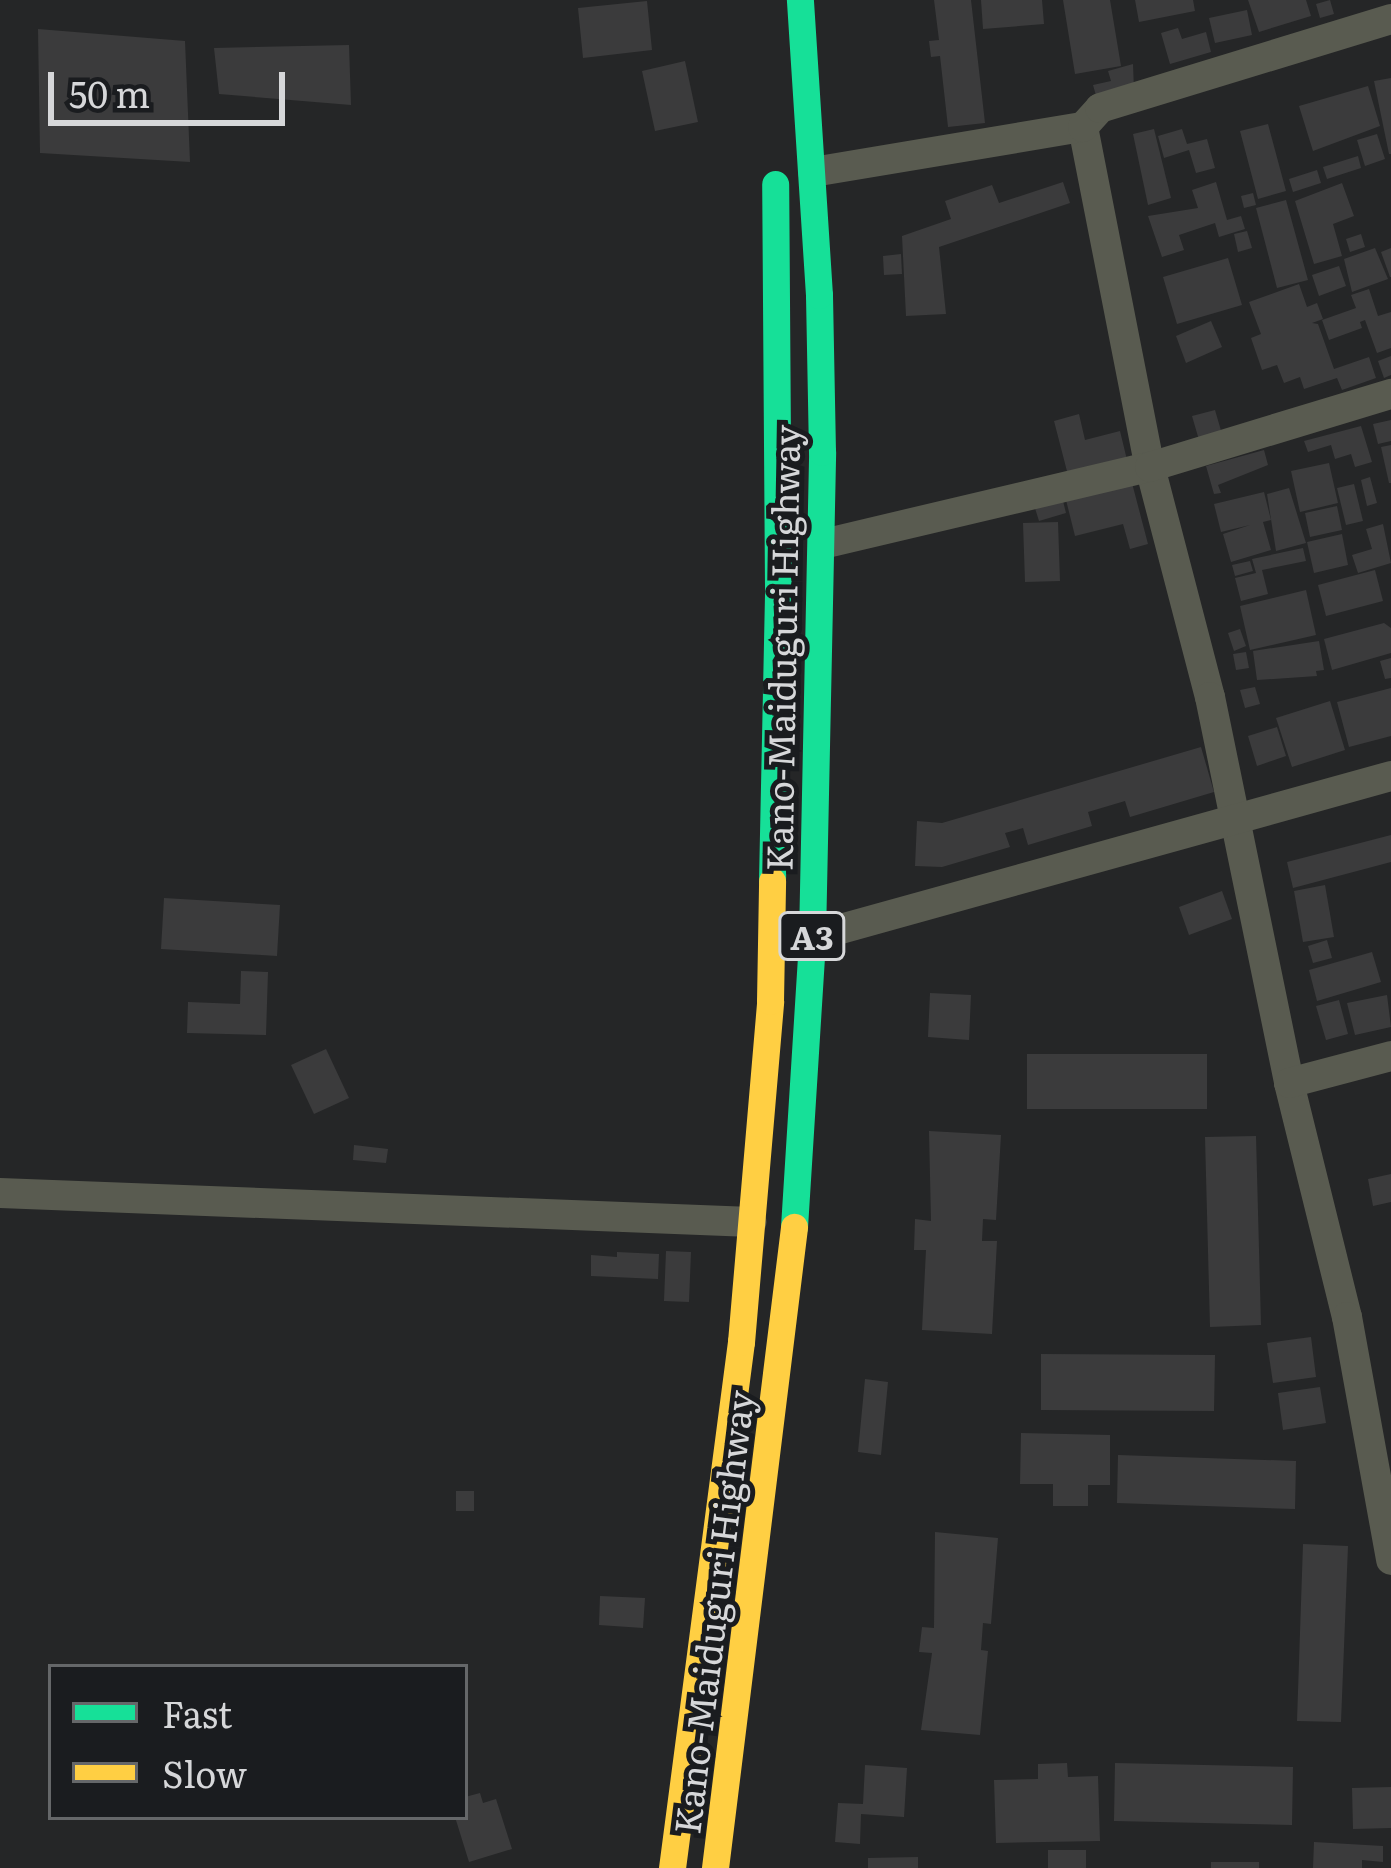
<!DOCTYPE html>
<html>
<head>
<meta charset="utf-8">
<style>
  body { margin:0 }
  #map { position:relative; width:1391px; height:1868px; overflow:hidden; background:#252627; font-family:Literata,serif }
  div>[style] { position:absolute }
  .building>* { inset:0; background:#3b3b3c }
  .street>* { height:30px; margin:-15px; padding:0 15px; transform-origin:15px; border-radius:15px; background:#595b50 }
  .fast>* { height:27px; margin:-13.5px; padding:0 13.5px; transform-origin:13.5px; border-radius:13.5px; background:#16e098 }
  .slow>* { height:27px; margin:-13.5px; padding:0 13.5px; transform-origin:13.5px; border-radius:13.5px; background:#ffcf43 }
  span { translate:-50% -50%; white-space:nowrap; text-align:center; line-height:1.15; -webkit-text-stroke:10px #1a1c1f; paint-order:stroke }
  .shield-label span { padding:3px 9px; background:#1a1c1f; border:3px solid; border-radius:9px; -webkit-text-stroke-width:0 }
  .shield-label { font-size:33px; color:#d6d7d9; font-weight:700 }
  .street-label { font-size:36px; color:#d6d7d9 }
  .legend { position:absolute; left:48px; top:1664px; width:420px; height:156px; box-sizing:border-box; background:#1a1c1f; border:3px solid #656769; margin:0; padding:15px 21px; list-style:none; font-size:36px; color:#d6d7d9 }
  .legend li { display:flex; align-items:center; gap:24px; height:60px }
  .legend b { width:60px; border:3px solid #656769 }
  .scale { position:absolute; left:48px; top:72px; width:237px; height:54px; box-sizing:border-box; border:6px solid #d6d7d9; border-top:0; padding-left:15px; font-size:36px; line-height:42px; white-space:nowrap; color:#d6d7d9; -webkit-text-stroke:9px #1a1c1f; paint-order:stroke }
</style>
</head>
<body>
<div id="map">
  <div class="building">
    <div style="clip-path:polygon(934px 0,971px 0,985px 123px,948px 127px,940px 56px,931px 57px,929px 41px,939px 40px)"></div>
    <div style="clip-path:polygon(981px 0,1042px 0,1044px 24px,983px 29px)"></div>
    <div style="clip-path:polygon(1063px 0,1110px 0,1121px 66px,1075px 74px)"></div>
    <div style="clip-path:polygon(1135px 0,1193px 0,1195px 11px,1139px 22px)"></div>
    <div style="clip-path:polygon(1248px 0,1306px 0,1311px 16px,1259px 32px)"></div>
    <div style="clip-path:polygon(1330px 0,1334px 14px,1320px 18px,1316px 4px)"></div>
    <div style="clip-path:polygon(647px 1px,652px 50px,583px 58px,578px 8px)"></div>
    <div style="clip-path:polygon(1247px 10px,1252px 35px,1215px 43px,1209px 18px)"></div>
    <div style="clip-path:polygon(1178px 28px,1182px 39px,1206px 32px,1211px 52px,1170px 64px,1161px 33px)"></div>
    <div style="clip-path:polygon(38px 29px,185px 41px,190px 162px,40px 153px)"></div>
    <div style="clip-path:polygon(349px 45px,351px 105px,219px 94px,214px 48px)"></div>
    <div style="clip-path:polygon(685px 61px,698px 122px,655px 131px,642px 71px)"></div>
    <div style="clip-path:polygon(1133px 64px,1134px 90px,1097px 99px,1093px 85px,1111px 81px,1108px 71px)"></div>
    <div style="clip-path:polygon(1391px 78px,1391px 154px,1389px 154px,1374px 81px)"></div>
    <div style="clip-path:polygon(1368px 86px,1380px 126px,1313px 151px,1299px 106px)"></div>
    <div style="clip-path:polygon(1268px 124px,1286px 191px,1258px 199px,1240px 131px)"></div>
    <div style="clip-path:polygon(1154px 129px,1171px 198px,1148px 205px,1133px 134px)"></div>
    <div style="clip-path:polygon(1182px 129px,1187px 144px,1207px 139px,1215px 168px,1196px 173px,1189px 150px,1164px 158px,1158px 136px)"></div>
    <div style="clip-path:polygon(1377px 134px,1385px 159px,1365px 166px,1357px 140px)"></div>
    <div style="clip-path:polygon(1358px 156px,1361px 168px,1327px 179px,1323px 167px)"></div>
    <div style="clip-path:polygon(1317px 170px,1321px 183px,1293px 192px,1289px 179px)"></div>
    <div style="clip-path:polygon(1063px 182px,1070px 203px,939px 247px,946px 314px,906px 316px,902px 236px,951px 219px,945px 201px,992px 185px,999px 203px)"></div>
    <div style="clip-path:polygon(1216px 182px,1227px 220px,1241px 216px,1245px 229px,1219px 237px,1215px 223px,1179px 235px,1184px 250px,1162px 257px,1148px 216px,1198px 208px,1192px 190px)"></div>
    <div style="clip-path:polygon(1342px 183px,1354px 216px,1333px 224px,1342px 256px,1314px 264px,1295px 201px)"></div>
    <div style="clip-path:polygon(1253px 193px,1256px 205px,1244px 208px,1241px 196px)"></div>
    <div style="clip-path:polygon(1286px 200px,1308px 280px,1277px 288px,1256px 208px)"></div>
    <div style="clip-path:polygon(1247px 231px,1252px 248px,1238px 252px,1234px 234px)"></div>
    <div style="clip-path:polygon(1361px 234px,1365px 247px,1350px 252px,1346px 239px)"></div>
    <div style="clip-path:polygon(1375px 248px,1388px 279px,1352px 292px,1344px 259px)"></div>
    <div style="clip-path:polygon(1391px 248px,1391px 277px,1390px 277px,1381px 252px)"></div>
    <div style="clip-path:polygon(901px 254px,902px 274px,884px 275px,883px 256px)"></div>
    <div style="clip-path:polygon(1228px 258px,1242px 305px,1177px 324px,1163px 277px)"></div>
    <div style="clip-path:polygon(1339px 266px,1346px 286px,1319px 296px,1312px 275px)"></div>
    <div style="clip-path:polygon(1299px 284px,1307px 307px,1317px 303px,1323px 319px,1312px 323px,1318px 324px,1334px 369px,1369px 357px,1376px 378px,1342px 390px,1337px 378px,1304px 389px,1300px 377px,1284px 383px,1277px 365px,1262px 370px,1251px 338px,1261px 334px,1249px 302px)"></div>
    <div style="clip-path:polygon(1369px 289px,1378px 316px,1391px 312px,1391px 348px,1377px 353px,1365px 320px,1360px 322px,1362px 328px,1329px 340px,1322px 320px,1356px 308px,1351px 295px)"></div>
    <div style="clip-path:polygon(1211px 321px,1222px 347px,1186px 363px,1176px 336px)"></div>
    <div style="clip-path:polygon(1391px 356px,1391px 375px,1384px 378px,1378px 361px)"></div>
    <div style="clip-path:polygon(1215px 410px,1222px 434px,1199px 440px,1192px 416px)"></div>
    <div style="clip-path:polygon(1079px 414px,1085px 440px,1120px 431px,1128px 464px,1069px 479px,1054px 421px)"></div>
    <div style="clip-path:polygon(1391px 420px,1391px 441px,1378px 444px,1373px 424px)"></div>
    <div style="clip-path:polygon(1361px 426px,1372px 462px,1355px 467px,1351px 454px,1335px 459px,1331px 445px,1308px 452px,1304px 441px)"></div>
    <div style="clip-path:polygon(1391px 445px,1391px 483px,1389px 483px,1381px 447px)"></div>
    <div style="clip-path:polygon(1264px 450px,1268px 465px,1218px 485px,1221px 493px,1214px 494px,1206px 466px)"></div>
    <div style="clip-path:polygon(1329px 463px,1338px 503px,1300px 512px,1291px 471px)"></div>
    <div style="clip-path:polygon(1370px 477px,1377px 503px,1367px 506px,1361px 480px)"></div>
    <div style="clip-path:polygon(1132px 483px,1148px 544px,1130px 549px,1123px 524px,1075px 536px,1066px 500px)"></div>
    <div style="clip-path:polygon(1354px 484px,1363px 521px,1346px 525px,1337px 488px)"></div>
    <div style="clip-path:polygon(1289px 488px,1306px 543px,1276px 551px,1267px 494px)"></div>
    <div style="clip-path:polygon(1264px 492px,1271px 520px,1263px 522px,1271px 550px,1231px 562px,1223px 534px,1250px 525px,1221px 532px,1214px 504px)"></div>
    <div style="clip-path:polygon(1062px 497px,1066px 513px,1039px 521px,1034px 505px)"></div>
    <div style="clip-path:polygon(1337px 506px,1342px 530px,1310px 537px,1305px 513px)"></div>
    <div style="clip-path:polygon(1058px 522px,1060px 581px,1025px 582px,1023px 523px)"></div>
    <div style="clip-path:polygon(1383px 524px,1391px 563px,1358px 573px,1352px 555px,1372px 549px,1366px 529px)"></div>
    <div style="clip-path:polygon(1342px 534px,1348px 565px,1314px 573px,1307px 542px)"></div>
    <div style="clip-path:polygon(1303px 548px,1306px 561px,1262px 570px,1268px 594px,1241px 601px,1235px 578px,1256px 573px,1252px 559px)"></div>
    <div style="clip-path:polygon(1250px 561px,1253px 571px,1235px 576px,1232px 565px)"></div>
    <div style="clip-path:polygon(1375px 570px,1383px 601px,1326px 616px,1318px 585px)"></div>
    <div style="clip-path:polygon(1306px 590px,1316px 635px,1250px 650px,1240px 606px)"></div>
    <div style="clip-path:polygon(1384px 623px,1391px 628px,1391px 653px,1332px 670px,1324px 639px)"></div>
    <div style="clip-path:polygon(1240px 629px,1246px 646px,1234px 651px,1228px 633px)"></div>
    <div style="clip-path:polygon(1319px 641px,1324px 670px,1316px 671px,1317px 676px,1257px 680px,1253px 651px)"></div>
    <div style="clip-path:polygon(1246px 652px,1249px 668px,1236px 670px,1233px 654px)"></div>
    <div style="clip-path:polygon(1391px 658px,1391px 678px,1385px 679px,1380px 661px)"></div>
    <div style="clip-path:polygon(1255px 687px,1260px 704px,1245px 708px,1240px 690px)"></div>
    <div style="clip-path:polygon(1391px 688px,1391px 736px,1349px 747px,1337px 702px)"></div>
    <div style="clip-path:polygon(1330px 701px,1345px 750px,1292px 767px,1276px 718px)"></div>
    <div style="clip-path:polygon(1277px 727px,1286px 756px,1257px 766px,1248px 736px)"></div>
    <div style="clip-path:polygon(1201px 747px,1214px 792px,1130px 817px,1125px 801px,1088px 812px,1092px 826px,1028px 845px,1023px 828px,1005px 833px,1010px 847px,942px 867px,915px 866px,917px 821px,942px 823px)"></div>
    <div style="clip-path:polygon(1391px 835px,1391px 862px,1293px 888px,1287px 862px)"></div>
    <div style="clip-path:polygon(1325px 885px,1334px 937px,1303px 942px,1294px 891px)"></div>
    <div style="clip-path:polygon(1222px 891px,1232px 919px,1189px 935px,1179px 907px)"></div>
    <div style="clip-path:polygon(164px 898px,280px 905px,277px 956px,161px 949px)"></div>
    <div style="clip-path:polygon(1327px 940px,1332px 958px,1313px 963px,1308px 946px)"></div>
    <div style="clip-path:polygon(1372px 952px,1381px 982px,1317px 1001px,1309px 970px)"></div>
    <div style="clip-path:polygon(241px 971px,268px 972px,266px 1035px,187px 1033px,188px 1002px,240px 1004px)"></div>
    <div style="clip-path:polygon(930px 993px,971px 995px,969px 1040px,928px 1037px)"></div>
    <div style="clip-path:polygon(1387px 995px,1391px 1027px,1355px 1035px,1347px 1003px)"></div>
    <div style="clip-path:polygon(1339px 1000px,1348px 1034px,1326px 1040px,1316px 1006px)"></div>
    <div style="clip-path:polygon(326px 1049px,349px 1098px,314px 1114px,291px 1065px)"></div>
    <div style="clip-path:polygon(1027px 1054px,1207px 1054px,1207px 1109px,1027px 1109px)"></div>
    <div style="clip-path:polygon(929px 1131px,1001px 1135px,996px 1220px,983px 1219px,982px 1241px,997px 1241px,992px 1334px,922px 1330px,926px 1250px,914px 1250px,915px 1219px,931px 1221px)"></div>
    <div style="clip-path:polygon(1256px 1136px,1261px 1325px,1210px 1327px,1205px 1137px)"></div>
    <div style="clip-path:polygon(354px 1145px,388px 1149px,386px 1163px,353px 1160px)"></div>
    <div style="clip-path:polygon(1391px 1174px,1391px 1202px,1373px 1206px,1368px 1179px)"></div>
    <div style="clip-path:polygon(666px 1251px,691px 1252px,689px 1302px,664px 1301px)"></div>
    <div style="clip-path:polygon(617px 1252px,659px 1254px,658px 1279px,591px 1276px,591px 1255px,617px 1257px)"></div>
    <div style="clip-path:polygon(1311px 1337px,1316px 1377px,1273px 1383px,1267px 1343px)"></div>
    <div style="clip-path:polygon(1041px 1354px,1215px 1355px,1214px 1411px,1041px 1410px)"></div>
    <div style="clip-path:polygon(865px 1379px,888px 1382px,881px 1455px,858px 1452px)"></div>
    <div style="clip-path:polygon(1320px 1387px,1326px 1423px,1283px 1430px,1278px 1393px)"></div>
    <div style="clip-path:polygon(1021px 1433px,1110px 1435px,1110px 1485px,1088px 1485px,1088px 1506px,1053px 1506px,1053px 1484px,1020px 1484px)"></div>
    <div style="clip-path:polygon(1118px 1455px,1296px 1461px,1295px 1509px,1117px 1503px)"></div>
    <div style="clip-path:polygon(456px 1491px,474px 1491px,474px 1511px,456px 1511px)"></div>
    <div style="clip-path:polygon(935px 1532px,998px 1538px,991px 1624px,983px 1623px,981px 1650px,988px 1651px,980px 1735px,921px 1730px,932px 1653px,919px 1652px,922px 1627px,934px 1628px)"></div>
    <div style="clip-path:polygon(1303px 1544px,1348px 1546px,1341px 1722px,1297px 1721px)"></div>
    <div style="clip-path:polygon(600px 1596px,645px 1598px,643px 1628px,599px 1625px)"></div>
    <div style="clip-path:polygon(1067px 1763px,1068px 1777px,1098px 1776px,1100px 1841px,996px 1843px,994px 1780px,1038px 1779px,1038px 1764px)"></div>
    <div style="clip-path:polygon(1115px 1763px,1293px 1767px,1292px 1825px,1114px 1821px)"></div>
    <div style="clip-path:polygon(865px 1765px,907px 1768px,904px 1817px,861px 1814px,860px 1844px,835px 1842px,838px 1803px,863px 1804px)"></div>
    <div style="clip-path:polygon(1391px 1787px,1391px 1828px,1353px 1829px,1352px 1788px)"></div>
    <div style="clip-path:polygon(480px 1793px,483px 1803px,496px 1799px,512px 1849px,469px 1862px,455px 1817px,465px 1817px,465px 1797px)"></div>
    <div style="clip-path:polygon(1314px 1842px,1383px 1846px,1383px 1862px,1362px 1860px,1362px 1868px,1313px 1868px)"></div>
    <div style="clip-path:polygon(1048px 1850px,1086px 1850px,1086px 1868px,1048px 1868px)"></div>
    <div style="clip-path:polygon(918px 1857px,918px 1868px,868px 1868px,868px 1858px)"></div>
    <div style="clip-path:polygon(1211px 1862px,1259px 1862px,1259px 1868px,1211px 1868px)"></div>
  </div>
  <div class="street">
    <div style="left:1083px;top:127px;width:347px;rotate:78.9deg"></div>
    <div style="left:1150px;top:467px;width:238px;rotate:75.4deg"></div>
    <div style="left:1210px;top:697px;width:394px;rotate:78.4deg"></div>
    <div style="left:1289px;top:1083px;width:241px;rotate:76.1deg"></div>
    <div style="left:1347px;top:1317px;width:247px;rotate:79.7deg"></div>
    <div style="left:813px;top:172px;width:274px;rotate:-9.5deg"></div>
    <div style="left:1083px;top:127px;width:25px;rotate:-48deg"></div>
    <div style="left:1100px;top:108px;width:304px;rotate:-17deg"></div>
    <div style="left:823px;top:544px;width:336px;rotate:-13.3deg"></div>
    <div style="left:1150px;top:467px;width:252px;rotate:-16.9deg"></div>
    <div style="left:801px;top:940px;width:612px;rotate:-15.53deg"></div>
    <div style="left:1289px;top:1083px;width:106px;rotate:-14.8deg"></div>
    <div style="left:0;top:1193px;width:752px;rotate:2.21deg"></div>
  </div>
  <div class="fast">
    <div style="left:772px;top:881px;width:294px;rotate:-88.8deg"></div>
    <div style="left:778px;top:587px;width:403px;rotate:-90.4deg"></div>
    <div style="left:794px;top:1227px;width:291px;rotate:-86.4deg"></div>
    <div style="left:812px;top:937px;width:485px;rotate:-88.8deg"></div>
    <div style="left:822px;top:452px;width:157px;rotate:-91.1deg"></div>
    <div style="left:819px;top:295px;width:296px;rotate:-93.7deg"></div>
  </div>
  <div class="slow">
    <div style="left:672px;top:1868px;width:531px;rotate:-82.53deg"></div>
    <div style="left:741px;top:1342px;width:342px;rotate:-85.1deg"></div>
    <div style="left:770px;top:1001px;width:120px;rotate:-89deg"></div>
    <div style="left:715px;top:1868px;width:646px;rotate:-82.97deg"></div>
  </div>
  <div class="shield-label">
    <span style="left:812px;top:936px">A3</span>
  </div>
  <div class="street-label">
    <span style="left:781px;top:648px;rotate:-89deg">Kano-Maiduguri Highway</span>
    <span style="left:712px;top:1612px;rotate:-83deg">Kano-Maiduguri Highway</span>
  </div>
  <ul class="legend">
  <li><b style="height:15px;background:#16e098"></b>Fast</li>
  <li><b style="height:15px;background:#ffcf43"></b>Slow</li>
  </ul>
  <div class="scale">50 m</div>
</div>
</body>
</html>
